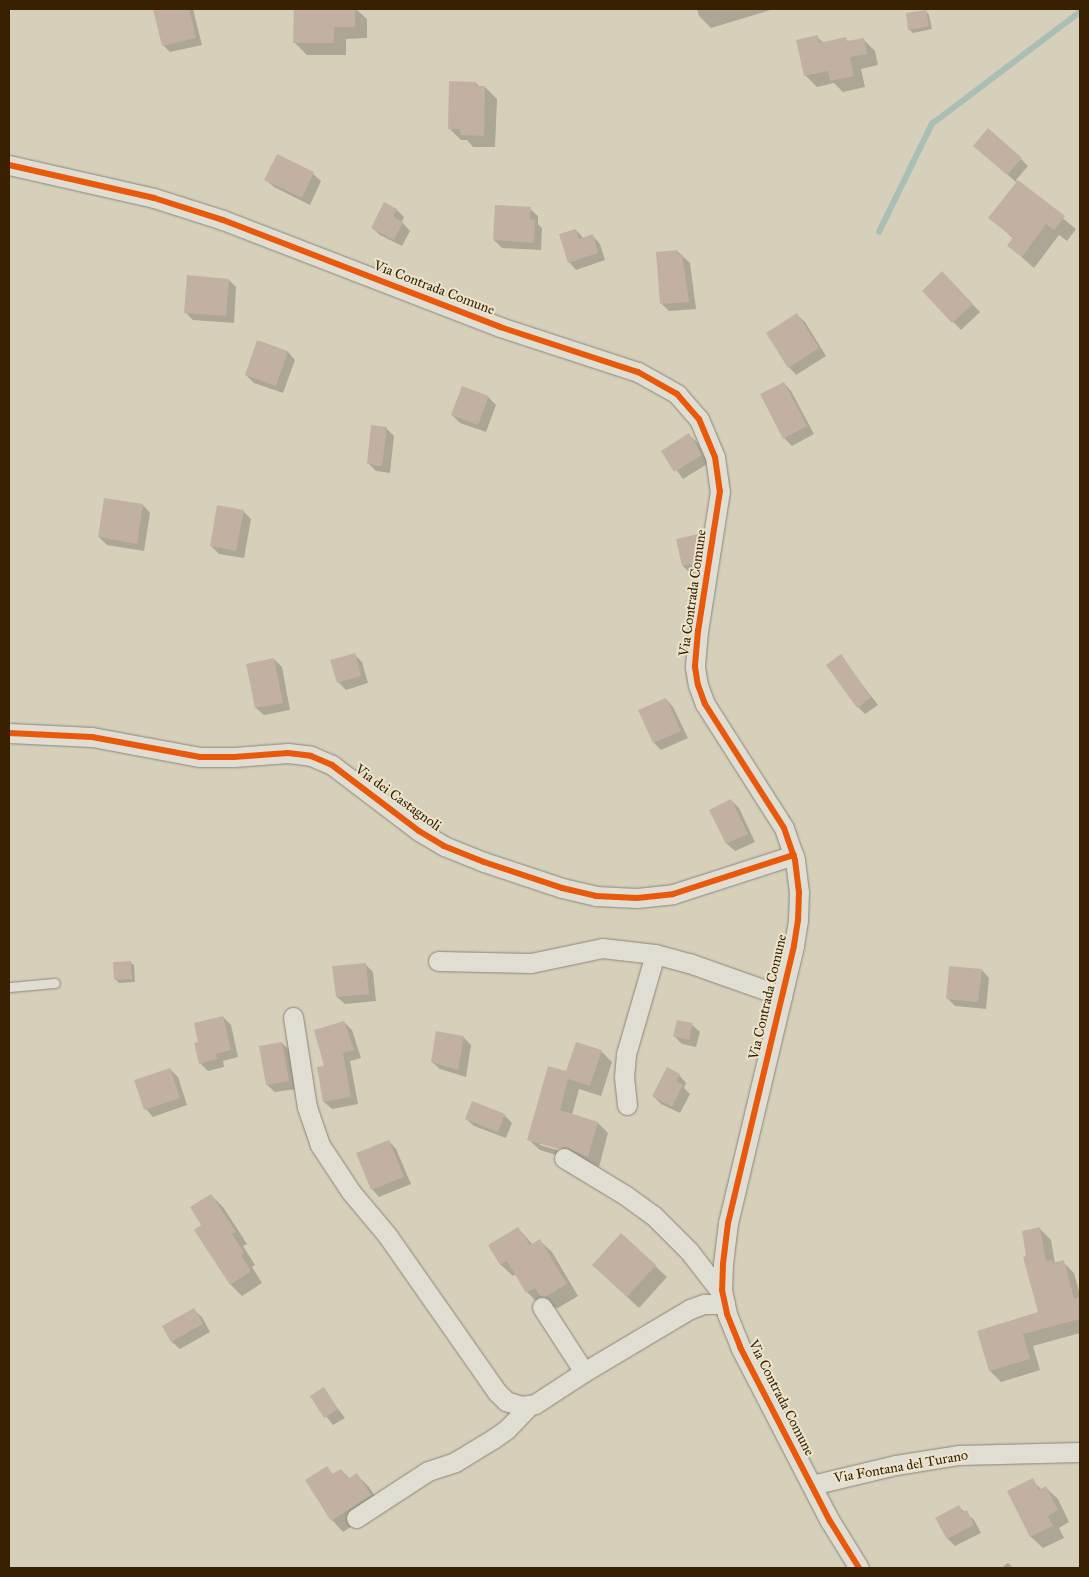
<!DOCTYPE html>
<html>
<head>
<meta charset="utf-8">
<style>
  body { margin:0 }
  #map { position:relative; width:1089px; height:1577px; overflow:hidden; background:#d6d0bb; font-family:"IM FELL Great Primer",serif }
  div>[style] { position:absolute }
  .shadow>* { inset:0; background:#0003 }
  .stream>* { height:5.5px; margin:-2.75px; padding:0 2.75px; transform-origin:2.75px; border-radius:2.75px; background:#a9beb5 }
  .building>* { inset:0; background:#c2b1a3 }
  .roads { filter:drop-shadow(0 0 1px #8c8676) drop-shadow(0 0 1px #8c8676) }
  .service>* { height:9px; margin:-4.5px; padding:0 4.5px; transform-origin:4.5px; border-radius:4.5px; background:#e0ddd2 }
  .minor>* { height:19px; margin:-9.5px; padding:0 9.5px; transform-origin:9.5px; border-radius:9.5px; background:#e0ddd2 }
  .cycleway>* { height:6px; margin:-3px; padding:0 3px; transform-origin:3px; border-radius:3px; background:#e8590c }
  span { translate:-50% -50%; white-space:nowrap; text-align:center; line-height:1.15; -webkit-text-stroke:4px #ece4cc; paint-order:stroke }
  .street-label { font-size:14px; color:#382000 }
  .frame { position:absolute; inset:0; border:10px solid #382000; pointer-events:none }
</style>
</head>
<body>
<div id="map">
  <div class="shadow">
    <div style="clip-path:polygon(155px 9px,193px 9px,202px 45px,170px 52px,163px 45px)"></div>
    <div style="clip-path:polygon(295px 9px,356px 9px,367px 19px,367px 38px,346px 39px,346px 55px,307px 55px,295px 43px)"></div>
    <div style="clip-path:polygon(697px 9px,774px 9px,711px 28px,699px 16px)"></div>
    <div style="clip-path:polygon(926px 11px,929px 15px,932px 29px,913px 33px,909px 29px)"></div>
    <div style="clip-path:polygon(817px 37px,824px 43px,845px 39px,849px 42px,863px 39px,875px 51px,878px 65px,861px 69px,865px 87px,843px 92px,834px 83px,817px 87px,805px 75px)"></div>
    <div style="clip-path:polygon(476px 83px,480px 87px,485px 87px,497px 99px,495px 147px,473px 147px,467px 140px,461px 140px,449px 128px)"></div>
    <div style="clip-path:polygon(983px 153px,1021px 159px,1028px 166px,1016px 180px,1076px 229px,1067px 241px,1059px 235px,1034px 268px,1009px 246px,1014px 239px,990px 218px,1017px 183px)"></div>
    <div style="clip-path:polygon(313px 174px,321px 181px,310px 205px,274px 187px,266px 180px)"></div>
    <div style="clip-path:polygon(530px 209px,538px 216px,538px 224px,542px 228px,541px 250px,502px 248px,494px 240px)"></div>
    <div style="clip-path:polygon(397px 210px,404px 217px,402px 222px,410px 231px,402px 246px,380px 235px,372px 228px)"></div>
    <div style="clip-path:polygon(576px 230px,584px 239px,593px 236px,600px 244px,605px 260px,576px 270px,569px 262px)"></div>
    <div style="clip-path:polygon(677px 251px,690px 263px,696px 309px,669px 311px,662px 304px)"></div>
    <div style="clip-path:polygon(942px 273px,980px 312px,961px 330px,923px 291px)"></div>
    <div style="clip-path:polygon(229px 280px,236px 287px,234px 323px,193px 320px,185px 312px)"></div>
    <div style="clip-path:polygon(797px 315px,805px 322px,826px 356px,796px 375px,789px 367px)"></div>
    <div style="clip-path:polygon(258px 342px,288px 352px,295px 360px,283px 393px,254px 383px,246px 375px)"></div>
    <div style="clip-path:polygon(784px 383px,791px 391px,814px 434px,792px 446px,784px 438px)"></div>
    <div style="clip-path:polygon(488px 397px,496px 405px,486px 432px,460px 423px,452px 415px)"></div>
    <div style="clip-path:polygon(386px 428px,394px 436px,390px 473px,376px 471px,368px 463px)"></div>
    <div style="clip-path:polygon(689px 435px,697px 442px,709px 463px,683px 479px,663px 451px)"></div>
    <div style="clip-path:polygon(143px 505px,150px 513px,144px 551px,107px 545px,99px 537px)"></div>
    <div style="clip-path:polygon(243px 511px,251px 519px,244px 558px,219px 554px,211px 546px)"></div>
    <div style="clip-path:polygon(698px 535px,705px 543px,705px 570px,691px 574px,683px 566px,677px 540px)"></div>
    <div style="clip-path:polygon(355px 655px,362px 662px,368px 683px,346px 690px,338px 682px)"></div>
    <div style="clip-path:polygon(840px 656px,878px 705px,865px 714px,858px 707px)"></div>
    <div style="clip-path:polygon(274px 659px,282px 667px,290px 710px,264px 715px,256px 708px)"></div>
    <div style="clip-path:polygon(666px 699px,673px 707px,688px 738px,661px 750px,654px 743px)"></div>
    <div style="clip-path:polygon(731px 800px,739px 808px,755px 842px,735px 851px,727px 844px,711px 810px)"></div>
    <div style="clip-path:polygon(130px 962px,134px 965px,135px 982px,119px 983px,116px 980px)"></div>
    <div style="clip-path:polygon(365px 964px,373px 972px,376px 1001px,345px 1004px,337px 997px)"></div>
    <div style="clip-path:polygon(982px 970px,989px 978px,986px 1009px,955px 1006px,947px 998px)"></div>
    <div style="clip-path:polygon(223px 1017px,231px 1025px,238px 1057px,223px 1061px,224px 1067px,208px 1071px,200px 1063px,199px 1042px)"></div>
    <div style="clip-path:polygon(344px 1022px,352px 1030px,361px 1058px,350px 1061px,358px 1104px,332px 1109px,324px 1102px,325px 1067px)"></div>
    <div style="clip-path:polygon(692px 1025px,700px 1032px,696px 1047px,682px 1044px,674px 1036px)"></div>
    <div style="clip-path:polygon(463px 1037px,471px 1045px,466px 1077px,440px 1069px,432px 1062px)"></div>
    <div style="clip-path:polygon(282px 1043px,290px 1051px,296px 1089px,275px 1092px,267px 1085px)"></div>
    <div style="clip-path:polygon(evenodd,601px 1051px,612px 1062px,601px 1096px,579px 1089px,572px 1115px,598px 1123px,608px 1133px,599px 1167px,576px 1157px,569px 1159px,540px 1150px,529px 1140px,567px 1073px,601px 1051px,540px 1142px,564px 1149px,564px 1152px,540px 1145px,540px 1142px)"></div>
    <div style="clip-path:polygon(170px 1069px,178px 1077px,187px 1105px,153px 1117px,146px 1109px)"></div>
    <div style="clip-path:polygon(679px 1075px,686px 1083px,684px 1088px,690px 1094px,680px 1113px,661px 1104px,653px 1096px)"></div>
    <div style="clip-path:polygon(504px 1115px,512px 1123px,506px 1138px,474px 1126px,466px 1119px)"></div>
    <div style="clip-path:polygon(389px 1141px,396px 1149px,411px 1184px,379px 1197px,372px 1189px)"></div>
    <div style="clip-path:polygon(211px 1195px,223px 1207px,247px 1244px,243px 1246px,255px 1265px,252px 1267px,262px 1283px,242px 1296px,231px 1285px,195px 1230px,203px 1225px)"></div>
    <div style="clip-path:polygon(518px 1228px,533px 1245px,540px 1241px,552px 1252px,578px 1296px,558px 1308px,539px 1304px,527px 1292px,516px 1274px,513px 1276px,501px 1265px,489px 1246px)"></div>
    <div style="clip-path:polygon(1040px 1229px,1051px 1240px,1055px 1264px,1063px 1262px,1074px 1273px,1080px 1295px,1080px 1333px,1033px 1346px,1040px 1370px,1001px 1382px,990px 1371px,979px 1332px,1040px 1313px)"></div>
    <div style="clip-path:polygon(593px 1265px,655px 1266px,667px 1277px,639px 1308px)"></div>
    <div style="clip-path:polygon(194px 1310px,202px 1317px,210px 1332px,180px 1349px,172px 1342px,164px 1327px)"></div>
    <div style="clip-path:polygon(323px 1389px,345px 1418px,333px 1425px,311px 1397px)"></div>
    <div style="clip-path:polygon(327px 1468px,334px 1475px,341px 1470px,350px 1479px,357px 1475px,369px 1487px,382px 1507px,343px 1532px,332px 1520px)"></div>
    <div style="clip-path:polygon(1032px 1480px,1042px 1490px,1046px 1488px,1058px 1499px,1069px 1522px,1059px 1528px,1064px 1538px,1043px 1548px,1031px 1537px,1008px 1492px)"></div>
    <div style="clip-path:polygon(959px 1507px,974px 1520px,981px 1533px,955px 1546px,948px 1539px,937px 1519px)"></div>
    <div style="clip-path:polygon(1008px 1563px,1013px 1568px,1001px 1568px)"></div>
  </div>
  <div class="stream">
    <div style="left:879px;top:232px;width:120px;rotate:-63.9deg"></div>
    <div style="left:932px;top:124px;width:186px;rotate:-37.1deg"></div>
  </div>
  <div class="building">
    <div style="clip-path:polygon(153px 9px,189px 9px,196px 38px,162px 46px)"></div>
    <div style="clip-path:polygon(294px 9px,355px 9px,355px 27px,334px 27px,334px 43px,293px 43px)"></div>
    <div style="clip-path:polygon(926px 10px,929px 26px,908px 30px,906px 13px)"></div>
    <div style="clip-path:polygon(818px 35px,819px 43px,846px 37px,847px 41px,864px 38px,867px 54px,850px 57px,854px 76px,830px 81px,828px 71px,804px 76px,796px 40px)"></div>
    <div style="clip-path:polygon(449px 81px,476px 82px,476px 86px,485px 86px,484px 136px,460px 135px,460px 129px,448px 129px)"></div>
    <div style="clip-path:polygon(988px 128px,1022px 158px,1007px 175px,973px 146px)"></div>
    <div style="clip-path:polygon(277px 154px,314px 172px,302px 198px,264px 180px)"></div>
    <div style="clip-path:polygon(1018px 180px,1065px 216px,1054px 230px,1046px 224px,1022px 257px,1007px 246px,1013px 237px,988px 218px)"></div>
    <div style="clip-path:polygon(384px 202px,397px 209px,393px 217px,403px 222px,394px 240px,371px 228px)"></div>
    <div style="clip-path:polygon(495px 205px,531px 207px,530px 219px,535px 220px,534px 243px,493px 240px)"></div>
    <div style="clip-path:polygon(576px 229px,579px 239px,593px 234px,598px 253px,568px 263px,559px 234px)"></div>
    <div style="clip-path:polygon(677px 250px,677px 254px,682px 254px,689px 302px,660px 304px,656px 252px)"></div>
    <div style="clip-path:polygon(942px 271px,973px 304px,952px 323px,922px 291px)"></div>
    <div style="clip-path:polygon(187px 275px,229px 279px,226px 316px,184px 313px)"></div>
    <div style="clip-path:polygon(797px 313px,819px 348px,788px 368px,766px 333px)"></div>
    <div style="clip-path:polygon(257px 340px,288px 351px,276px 386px,245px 375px)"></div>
    <div style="clip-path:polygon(784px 382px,807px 426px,783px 439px,760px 394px)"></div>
    <div style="clip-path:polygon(462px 386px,489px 396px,478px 425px,451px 415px)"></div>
    <div style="clip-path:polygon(371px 425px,387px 427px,382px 466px,367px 464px)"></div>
    <div style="clip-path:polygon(689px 433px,702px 455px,674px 472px,661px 451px)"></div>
    <div style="clip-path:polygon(104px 498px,143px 504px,137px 544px,98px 537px)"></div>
    <div style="clip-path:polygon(217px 505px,244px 510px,236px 551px,210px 546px)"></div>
    <div style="clip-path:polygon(698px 534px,700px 544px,697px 563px,682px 566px,676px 539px)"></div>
    <div style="clip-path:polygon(355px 653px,361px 676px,337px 683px,330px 660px)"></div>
    <div style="clip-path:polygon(841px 654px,871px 697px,857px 708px,826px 665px)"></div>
    <div style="clip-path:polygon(274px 658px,283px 703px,255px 708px,246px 664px)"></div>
    <div style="clip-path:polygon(666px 698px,681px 731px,653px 743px,638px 710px)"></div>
    <div style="clip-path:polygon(731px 799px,748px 834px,726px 844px,709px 810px)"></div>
    <div style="clip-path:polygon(131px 961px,132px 979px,114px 980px,113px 962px)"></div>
    <div style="clip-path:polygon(366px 963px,369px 994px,336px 997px,332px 966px)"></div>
    <div style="clip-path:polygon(949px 966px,982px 969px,978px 1002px,946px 999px)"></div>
    <div style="clip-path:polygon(223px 1016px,231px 1050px,216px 1054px,217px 1059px,199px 1064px,194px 1043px,198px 1042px,194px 1023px)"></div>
    <div style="clip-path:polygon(677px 1020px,693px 1023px,689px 1040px,673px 1036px)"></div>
    <div style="clip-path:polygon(344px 1021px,354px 1050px,343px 1053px,351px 1097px,323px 1102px,317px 1067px,324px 1066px,314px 1030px)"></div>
    <div style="clip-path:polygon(436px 1031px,464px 1036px,458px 1070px,431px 1062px)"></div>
    <div style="clip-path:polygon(282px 1042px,289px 1081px,266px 1085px,259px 1046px)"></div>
    <div style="clip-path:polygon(576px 1042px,602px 1050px,590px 1086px,568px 1079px,560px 1110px,598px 1122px,588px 1157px,565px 1147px,558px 1149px,527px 1140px,548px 1066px,566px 1071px)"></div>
    <div style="clip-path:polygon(667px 1067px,680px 1074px,676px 1081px,683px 1085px,672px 1107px,652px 1096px)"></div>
    <div style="clip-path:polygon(170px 1068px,180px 1098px,144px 1110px,134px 1080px)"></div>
    <div style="clip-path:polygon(472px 1101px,505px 1114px,498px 1132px,465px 1119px)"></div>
    <div style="clip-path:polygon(389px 1140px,404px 1177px,371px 1190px,356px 1153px)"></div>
    <div style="clip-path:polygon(211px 1194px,236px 1232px,232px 1234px,244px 1253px,241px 1255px,251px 1271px,230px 1285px,194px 1230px,201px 1225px,190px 1207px)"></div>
    <div style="clip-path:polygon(518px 1227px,530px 1245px,540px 1239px,567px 1284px,545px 1297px,540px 1296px,535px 1288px,526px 1293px,507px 1261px,500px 1265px,488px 1245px)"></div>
    <div style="clip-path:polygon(1040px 1227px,1046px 1261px,1052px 1260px,1053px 1263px,1064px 1260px,1074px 1299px,1080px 1297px,1080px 1319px,1023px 1334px,1030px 1359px,989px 1371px,977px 1331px,1038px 1312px,1023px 1257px,1026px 1256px,1022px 1231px)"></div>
    <div style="clip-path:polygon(621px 1233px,656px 1265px,627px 1297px,592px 1265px)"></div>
    <div style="clip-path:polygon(194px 1308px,203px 1324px,171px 1342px,162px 1326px)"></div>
    <div style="clip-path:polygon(324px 1387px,338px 1409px,324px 1418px,310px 1396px)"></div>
    <div style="clip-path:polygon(327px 1466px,332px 1474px,341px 1469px,348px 1479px,357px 1473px,371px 1495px,331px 1521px,305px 1480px)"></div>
    <div style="clip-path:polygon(1033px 1478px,1039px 1490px,1046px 1486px,1058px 1510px,1048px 1516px,1053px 1526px,1030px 1537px,1007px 1491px)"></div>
    <div style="clip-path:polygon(959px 1505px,963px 1512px,967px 1510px,974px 1525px,947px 1539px,935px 1518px)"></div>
  </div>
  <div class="roads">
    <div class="service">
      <div style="left:9px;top:987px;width:46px;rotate:-5deg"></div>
    </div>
    <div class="minor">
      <div style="left:9px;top:165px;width:149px;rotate:12.8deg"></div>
      <div style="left:154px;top:198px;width:72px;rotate:17.7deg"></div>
      <div style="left:223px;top:220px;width:297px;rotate:21.1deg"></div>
      <div style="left:500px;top:327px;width:145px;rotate:18.1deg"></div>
      <div style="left:638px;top:372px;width:45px;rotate:29.4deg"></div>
      <div style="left:677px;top:394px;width:33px;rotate:49deg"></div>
      <div style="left:699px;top:419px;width:41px;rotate:67.2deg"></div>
      <div style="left:715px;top:457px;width:34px;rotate:82deg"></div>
      <div style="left:720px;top:491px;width:142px;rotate:98.9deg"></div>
      <div style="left:698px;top:631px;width:36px;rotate:95deg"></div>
      <div style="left:695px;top:667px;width:18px;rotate:81deg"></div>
      <div style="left:698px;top:685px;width:20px;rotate:70deg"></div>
      <div style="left:705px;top:704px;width:147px;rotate:57.5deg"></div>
      <div style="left:784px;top:828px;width:34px;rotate:71deg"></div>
      <div style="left:795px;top:860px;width:32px;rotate:83deg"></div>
      <div style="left:799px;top:892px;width:28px;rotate:92deg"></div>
      <div style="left:798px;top:920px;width:26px;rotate:99deg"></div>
      <div style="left:794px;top:946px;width:285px;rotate:103.4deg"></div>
      <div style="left:728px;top:1223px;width:41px;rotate:97deg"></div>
      <div style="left:723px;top:1264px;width:26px;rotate:92deg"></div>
      <div style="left:722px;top:1290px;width:25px;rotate:78deg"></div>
      <div style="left:727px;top:1314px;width:35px;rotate:68deg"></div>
      <div style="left:740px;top:1347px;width:196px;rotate:62.7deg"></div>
      <div style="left:830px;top:1521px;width:55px;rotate:58.3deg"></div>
      <div style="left:9px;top:733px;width:83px;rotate:2.8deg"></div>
      <div style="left:92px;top:737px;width:110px;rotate:10.5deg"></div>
      <div style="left:200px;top:757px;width:34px"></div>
      <div style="left:234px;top:757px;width:54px;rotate:-4.2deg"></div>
      <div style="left:288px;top:753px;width:23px;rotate:7deg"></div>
      <div style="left:311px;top:756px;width:23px;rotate:23deg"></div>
      <div style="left:332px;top:765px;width:109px;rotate:37.2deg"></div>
      <div style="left:419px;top:831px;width:29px;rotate:31deg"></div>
      <div style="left:444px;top:846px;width:43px;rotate:21.8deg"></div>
      <div style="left:484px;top:862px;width:82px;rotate:18.4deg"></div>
      <div style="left:562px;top:888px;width:35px;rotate:13deg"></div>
      <div style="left:596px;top:896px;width:41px;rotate:2.8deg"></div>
      <div style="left:637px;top:898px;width:36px;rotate:-6deg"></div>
      <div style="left:673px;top:894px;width:127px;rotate:-17.9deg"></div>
      <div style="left:438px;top:961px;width:93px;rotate:1.2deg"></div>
      <div style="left:531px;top:963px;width:73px;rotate:-11.9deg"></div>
      <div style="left:602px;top:948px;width:53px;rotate:6.5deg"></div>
      <div style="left:293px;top:1017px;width:91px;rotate:81.2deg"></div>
      <div style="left:307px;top:1107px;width:40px;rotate:71.1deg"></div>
      <div style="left:320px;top:1145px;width:56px;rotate:56.6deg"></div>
      <div style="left:351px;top:1192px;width:56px;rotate:50.1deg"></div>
      <div style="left:387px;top:1235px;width:192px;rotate:55deg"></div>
      <div style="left:497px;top:1392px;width:13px;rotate:45deg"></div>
      <div style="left:506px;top:1401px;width:16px;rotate:18deg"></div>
      <div style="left:521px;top:1406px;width:14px;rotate:-8deg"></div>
      <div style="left:535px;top:1404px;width:59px;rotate:-33.1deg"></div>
      <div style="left:584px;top:1372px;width:123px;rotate:-30.7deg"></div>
      <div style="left:690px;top:1309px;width:15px;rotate:-20deg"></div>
      <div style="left:704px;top:1304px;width:21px"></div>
      <div style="left:627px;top:1105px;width:28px;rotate:-96deg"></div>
      <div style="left:624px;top:1077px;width:23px;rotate:-85deg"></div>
      <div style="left:626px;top:1054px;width:104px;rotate:-73.8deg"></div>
      <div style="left:655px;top:954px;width:35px;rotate:15deg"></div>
      <div style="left:689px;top:963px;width:99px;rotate:19.5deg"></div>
      <div style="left:564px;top:1158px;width:71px;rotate:31.2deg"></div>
      <div style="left:625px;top:1195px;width:34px;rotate:36deg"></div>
      <div style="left:653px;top:1215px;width:51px;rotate:45deg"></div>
      <div style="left:689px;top:1251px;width:56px;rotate:52.3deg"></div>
      <div style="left:542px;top:1307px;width:77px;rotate:57.1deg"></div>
      <div style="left:812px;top:1485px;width:86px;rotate:-13.4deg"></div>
      <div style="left:896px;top:1465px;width:64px;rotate:-9deg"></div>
      <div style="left:959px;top:1455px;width:121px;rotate:-1.4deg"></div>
      <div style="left:356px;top:1518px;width:86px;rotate:-33.1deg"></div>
      <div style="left:428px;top:1471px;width:28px;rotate:-18deg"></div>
      <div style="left:455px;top:1462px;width:44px;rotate:-31.2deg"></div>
      <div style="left:493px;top:1439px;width:16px;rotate:-35deg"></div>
      <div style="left:506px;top:1430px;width:33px;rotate:-46deg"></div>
    </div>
  </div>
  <div class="cycleway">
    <div style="left:9px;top:165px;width:149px;rotate:12.8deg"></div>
    <div style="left:154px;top:198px;width:72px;rotate:17.7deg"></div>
    <div style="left:223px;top:220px;width:297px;rotate:21.1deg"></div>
    <div style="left:500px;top:327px;width:145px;rotate:18.1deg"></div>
    <div style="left:638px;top:372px;width:45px;rotate:29.4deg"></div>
    <div style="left:677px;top:394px;width:33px;rotate:49deg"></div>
    <div style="left:699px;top:419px;width:41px;rotate:67.2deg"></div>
    <div style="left:715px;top:457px;width:34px;rotate:82deg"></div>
    <div style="left:720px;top:491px;width:142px;rotate:98.9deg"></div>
    <div style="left:698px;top:631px;width:36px;rotate:95deg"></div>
    <div style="left:695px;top:667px;width:18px;rotate:81deg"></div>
    <div style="left:698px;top:685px;width:20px;rotate:70deg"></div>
    <div style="left:705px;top:704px;width:147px;rotate:57.5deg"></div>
    <div style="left:784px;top:828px;width:34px;rotate:71deg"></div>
    <div style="left:795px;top:860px;width:32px;rotate:83deg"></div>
    <div style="left:799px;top:892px;width:28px;rotate:92deg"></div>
    <div style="left:798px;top:920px;width:26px;rotate:99deg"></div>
    <div style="left:794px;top:946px;width:285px;rotate:103.4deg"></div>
    <div style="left:728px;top:1223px;width:41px;rotate:97deg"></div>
    <div style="left:723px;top:1264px;width:26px;rotate:92deg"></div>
    <div style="left:722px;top:1290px;width:25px;rotate:78deg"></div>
    <div style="left:727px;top:1314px;width:35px;rotate:68deg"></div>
    <div style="left:740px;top:1347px;width:196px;rotate:62.7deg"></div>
    <div style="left:830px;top:1521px;width:55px;rotate:58.3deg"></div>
    <div style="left:9px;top:733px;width:83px;rotate:2.8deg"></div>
    <div style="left:92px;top:737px;width:110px;rotate:10.5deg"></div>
    <div style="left:200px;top:757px;width:34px"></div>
    <div style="left:234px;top:757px;width:54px;rotate:-4.2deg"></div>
    <div style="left:288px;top:753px;width:23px;rotate:7deg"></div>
    <div style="left:311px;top:756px;width:23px;rotate:23deg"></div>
    <div style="left:332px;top:765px;width:109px;rotate:37.2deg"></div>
    <div style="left:419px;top:831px;width:29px;rotate:31deg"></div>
    <div style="left:444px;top:846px;width:43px;rotate:21.8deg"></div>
    <div style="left:484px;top:862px;width:82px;rotate:18.4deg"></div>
    <div style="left:562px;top:888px;width:35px;rotate:13deg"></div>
    <div style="left:596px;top:896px;width:41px;rotate:2.8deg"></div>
    <div style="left:637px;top:898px;width:36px;rotate:-6deg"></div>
    <div style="left:673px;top:894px;width:127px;rotate:-17.9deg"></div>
  </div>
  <div class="street-label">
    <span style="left:434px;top:288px;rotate:21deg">Via Contrada Comune</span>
    <span style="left:693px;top:593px;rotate:-82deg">Via Contrada Comune</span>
    <span style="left:398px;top:798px;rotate:36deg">Via dei Castagnoli</span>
    <span style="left:768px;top:997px;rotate:-77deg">Via Contrada Comune</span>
    <span style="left:781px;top:1398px;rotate:63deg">Via Contrada Comune</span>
    <span style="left:901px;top:1467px;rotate:-10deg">Via Fontana del Turano</span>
  </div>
  <div class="frame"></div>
</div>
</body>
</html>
